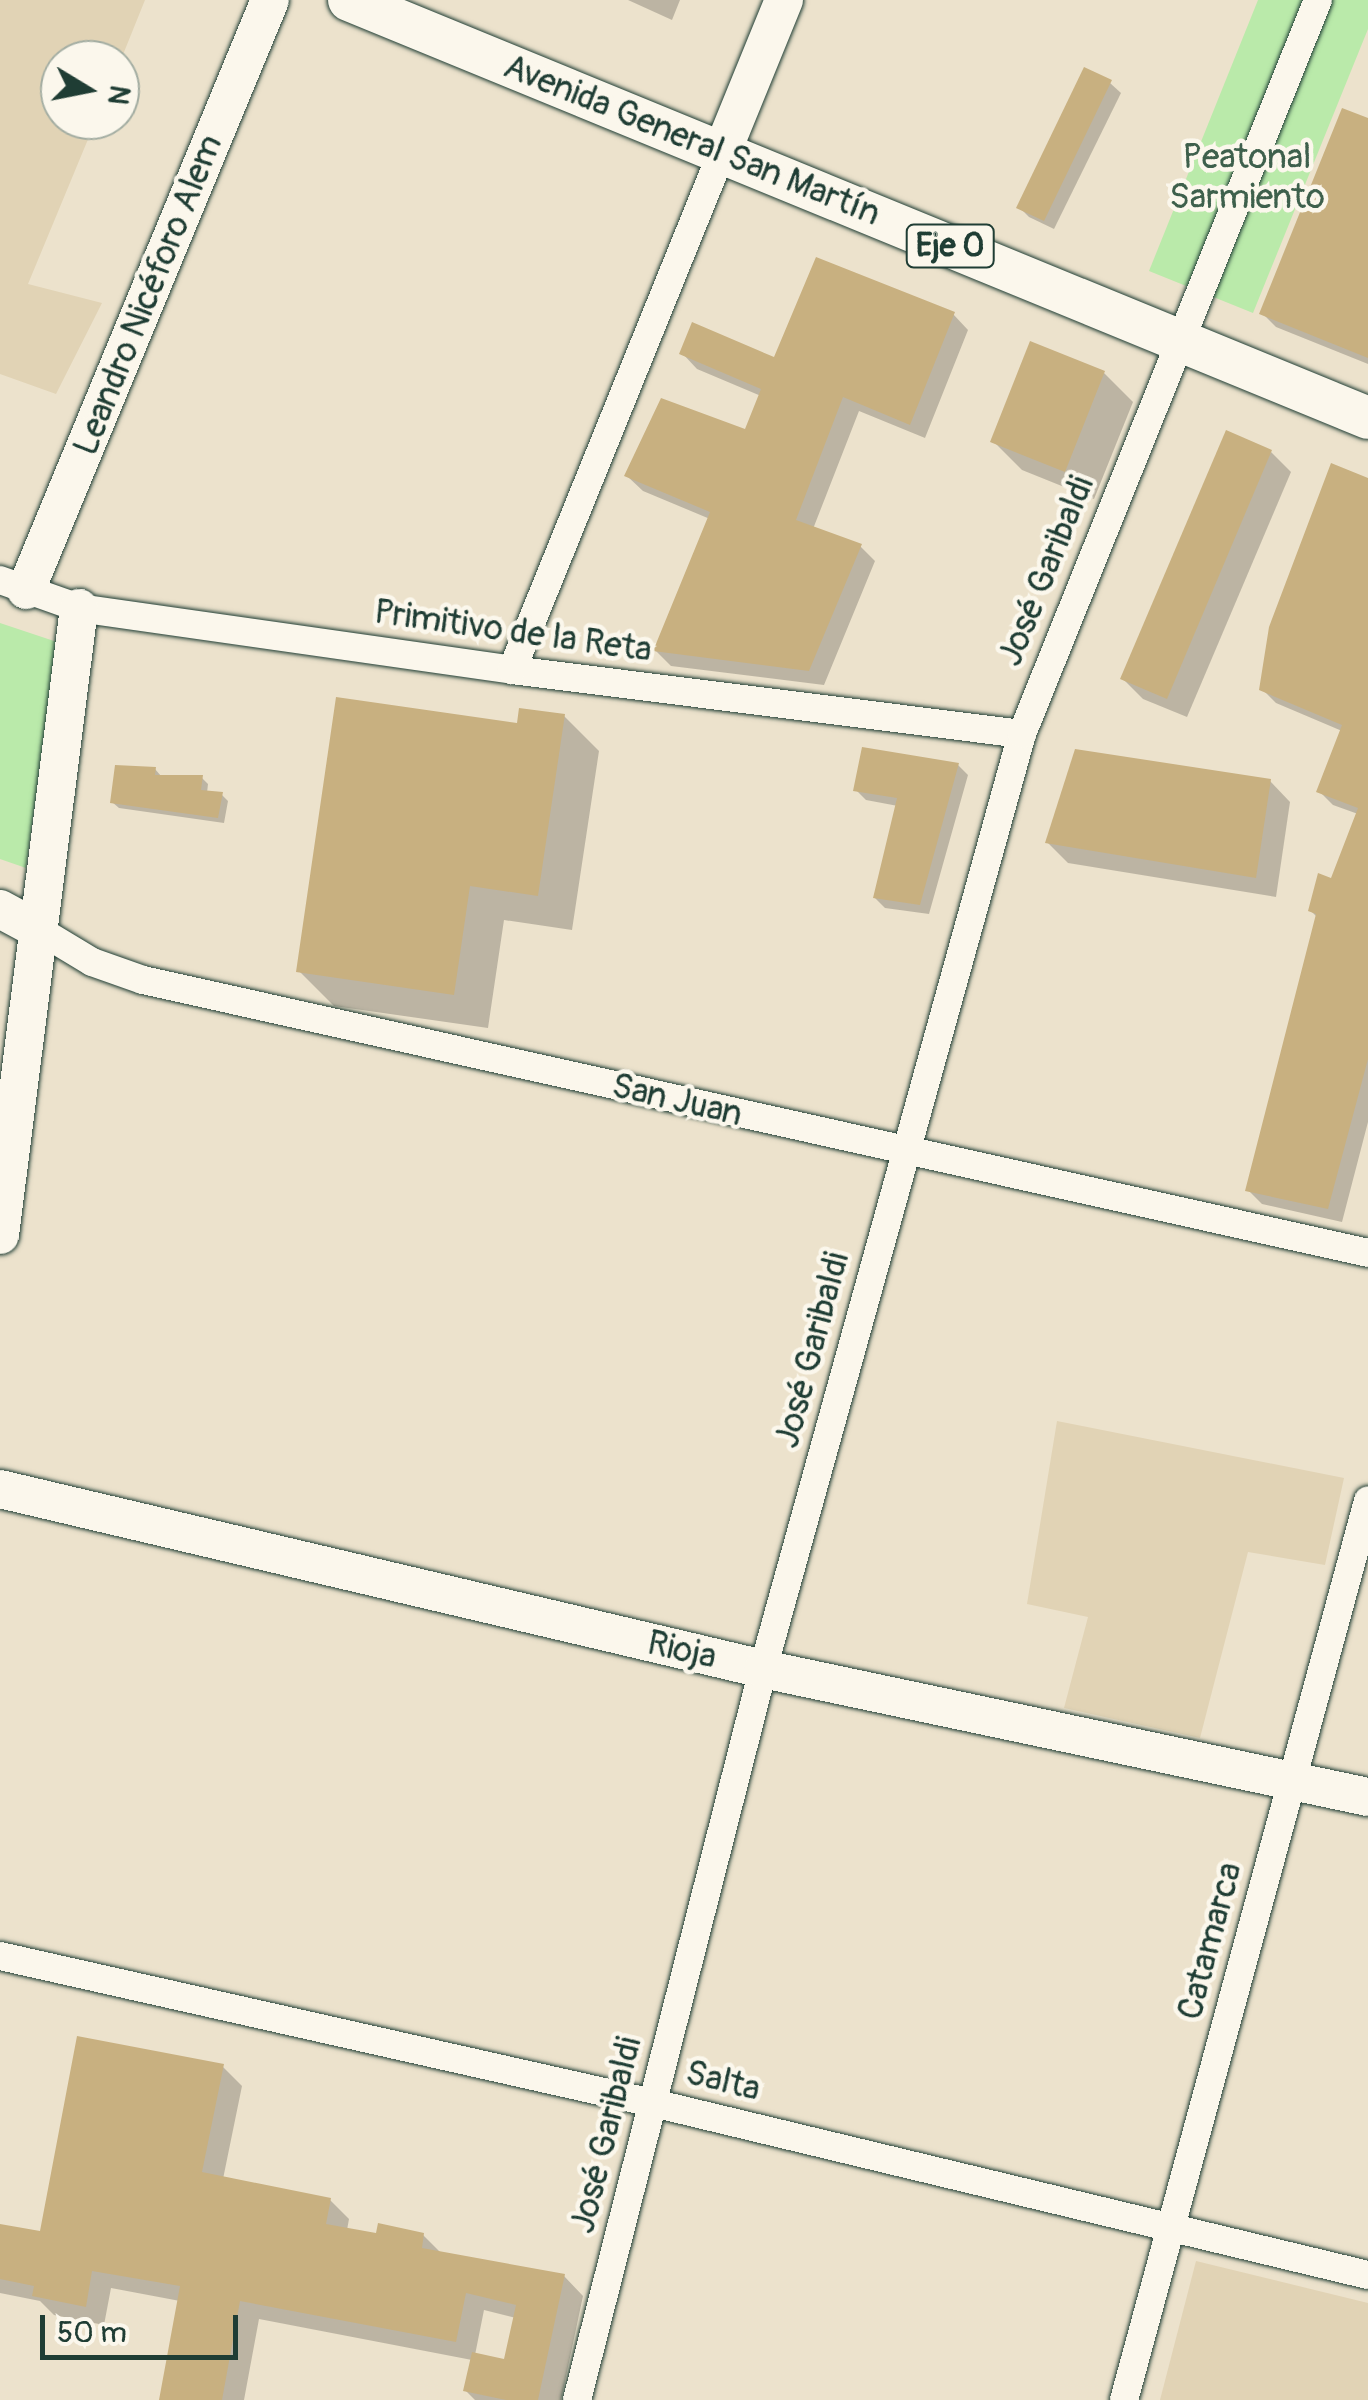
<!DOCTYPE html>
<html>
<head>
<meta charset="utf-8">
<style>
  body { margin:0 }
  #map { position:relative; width:1368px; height:2400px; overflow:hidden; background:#ece2cc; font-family:Pangolin,sans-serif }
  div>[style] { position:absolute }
  .built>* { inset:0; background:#e1d3b5 }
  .green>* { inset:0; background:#baeaaa }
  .shadow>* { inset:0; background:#0003 }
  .building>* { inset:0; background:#c8b080 }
  .roads { filter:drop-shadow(0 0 2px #1f3d34) drop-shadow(0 0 2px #1f3d34) }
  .street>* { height:28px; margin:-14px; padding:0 14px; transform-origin:14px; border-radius:14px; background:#fbf7ec }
  .secondary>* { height:38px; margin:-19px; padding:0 19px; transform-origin:19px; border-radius:19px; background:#fbf7ec }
  .primary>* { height:42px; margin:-21px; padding:0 21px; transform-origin:21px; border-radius:21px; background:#fbf7ec }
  span { translate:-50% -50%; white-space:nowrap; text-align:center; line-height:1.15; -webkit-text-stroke:9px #fbf7ec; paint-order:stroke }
  .shield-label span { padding:2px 8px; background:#fbf7ec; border:2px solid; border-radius:8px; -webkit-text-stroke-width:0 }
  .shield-label { font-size:32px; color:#1f3d34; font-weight:700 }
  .street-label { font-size:35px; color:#1f3d34 }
  .park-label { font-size:35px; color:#3e604c }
  .north { position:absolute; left:40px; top:40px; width:100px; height:100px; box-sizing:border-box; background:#fbf7ec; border:2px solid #a3ada2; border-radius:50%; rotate:100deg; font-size:28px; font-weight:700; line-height:40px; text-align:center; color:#1f3d34 }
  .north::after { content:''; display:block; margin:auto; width:35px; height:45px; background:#1f3d34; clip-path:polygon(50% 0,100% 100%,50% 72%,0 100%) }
  .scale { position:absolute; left:40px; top:2315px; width:198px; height:45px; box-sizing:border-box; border:5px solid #1f3d34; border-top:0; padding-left:12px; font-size:30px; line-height:35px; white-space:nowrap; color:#1f3d34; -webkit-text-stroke:8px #fbf7ec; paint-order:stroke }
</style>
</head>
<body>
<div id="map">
  <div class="built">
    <div style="clip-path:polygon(0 0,145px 0,120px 62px,60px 60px,60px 120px,96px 120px,28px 284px,102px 303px,56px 394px,0 374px)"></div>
    <div style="clip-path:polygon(1057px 1421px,1344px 1478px,1325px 1565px,1248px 1552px,1200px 1738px,1064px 1708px,1088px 1617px,1027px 1604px)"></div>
    <div style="clip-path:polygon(1196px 2261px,1368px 2303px,1368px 2400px,1160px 2400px)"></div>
  </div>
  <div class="green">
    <div style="clip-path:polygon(1258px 0,1368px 0,1368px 29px,1253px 313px,1149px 271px)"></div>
    <div style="clip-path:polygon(0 623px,57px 642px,26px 868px,0 859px)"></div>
  </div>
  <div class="shadow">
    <div style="clip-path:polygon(628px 0,680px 0,672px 20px)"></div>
    <div style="clip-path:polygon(1110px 83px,1121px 93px,1054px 229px,1029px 217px,1019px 207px)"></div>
    <div style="clip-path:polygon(1368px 121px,1368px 364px,1276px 327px,1262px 313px)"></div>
    <div style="clip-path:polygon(953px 314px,968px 330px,925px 438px,859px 411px,813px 529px,860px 546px,875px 561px,824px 685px,671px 666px,656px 651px,710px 519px,643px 491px,627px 476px,746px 432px,761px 396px,697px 369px,682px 353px,776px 361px)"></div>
    <div style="clip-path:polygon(1104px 373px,1133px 402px,1094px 499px,1022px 470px,993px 441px)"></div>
    <div style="clip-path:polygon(1271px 452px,1291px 472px,1187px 717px,1143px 699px,1123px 679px)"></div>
    <div style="clip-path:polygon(1368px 480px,1368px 1122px,1342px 1222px,1262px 1204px,1248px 1190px,1317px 917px,1311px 911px,1332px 881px,1358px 814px,1333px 805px,1319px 791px,1342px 731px,1276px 703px,1262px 689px)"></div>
    <div style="clip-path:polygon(564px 716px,599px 751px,572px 930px,504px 920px,488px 1028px,334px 1006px,299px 971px,519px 726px)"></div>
    <div style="clip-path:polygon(958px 765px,968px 775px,929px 914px,885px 908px,875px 898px,898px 806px,866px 800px,856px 790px)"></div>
    <div style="clip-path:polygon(155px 769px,161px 776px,202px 778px,208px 784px,207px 793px,222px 795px,228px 801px,224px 823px,119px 808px,112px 802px)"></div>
    <div style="clip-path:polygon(1270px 781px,1290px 802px,1276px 897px,1068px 863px,1048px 843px)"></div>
    <div style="clip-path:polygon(evenodd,222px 2066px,242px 2086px,223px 2179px,330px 2200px,349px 2219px,347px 2230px,378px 2236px,423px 2235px,442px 2254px,564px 2276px,583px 2296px,561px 2400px,475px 2400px,465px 2390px,472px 2360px,259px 2319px,244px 2400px,162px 2400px,180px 2301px,111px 2288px,104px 2325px,54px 2315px,40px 2301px,0 2293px,0 2226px,42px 2234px,222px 2066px,484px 2310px,516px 2318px,505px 2362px,475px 2355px,484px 2310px)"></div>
  </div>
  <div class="building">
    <div style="clip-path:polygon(1084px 67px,1112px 80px,1044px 221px,1016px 208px)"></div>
    <div style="clip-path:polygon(1342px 108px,1368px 118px,1368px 358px,1259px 314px)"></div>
    <div style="clip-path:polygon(816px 257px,955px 312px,910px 425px,843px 397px,796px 520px,862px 544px,809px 671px,653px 651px,710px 512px,624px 476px,661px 398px,745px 429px,761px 389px,679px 354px,692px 322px,774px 357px)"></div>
    <div style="clip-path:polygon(1030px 341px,1105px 371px,1065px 472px,990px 442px)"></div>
    <div style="clip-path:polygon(1226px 430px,1272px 450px,1167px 699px,1120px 679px)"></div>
    <div style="clip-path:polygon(1331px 463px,1368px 478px,1368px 1059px,1328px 1209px,1245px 1191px,1316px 914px,1308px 911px,1318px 873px,1331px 878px,1358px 808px,1316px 792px,1342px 725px,1259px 690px,1269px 627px)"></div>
    <div style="clip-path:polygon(336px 697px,517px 723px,519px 708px,565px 714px,538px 896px,470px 886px,454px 995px,296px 972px)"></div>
    <div style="clip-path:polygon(862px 747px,959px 763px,920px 905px,873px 898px,897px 798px,853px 791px)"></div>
    <div style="clip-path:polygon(1075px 749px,1271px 779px,1256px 878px,1045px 843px)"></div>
    <div style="clip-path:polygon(115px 765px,156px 767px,155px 775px,203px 775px,201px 790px,223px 792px,218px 818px,110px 803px)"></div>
    <div style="clip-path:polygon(77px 2036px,224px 2064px,202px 2172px,331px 2198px,326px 2224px,376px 2233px,378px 2223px,424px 2233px,422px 2248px,565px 2274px,538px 2400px,506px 2400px,463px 2391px,472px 2352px,504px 2359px,516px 2305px,466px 2293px,456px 2342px,240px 2301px,222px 2400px,159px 2400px,180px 2286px,92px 2271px,86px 2307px,32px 2296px,34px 2286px,0 2279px,0 2224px,40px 2231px)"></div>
  </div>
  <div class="roads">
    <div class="street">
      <div style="left:0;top:580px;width:84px;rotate:19.5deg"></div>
      <div style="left:79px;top:608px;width:437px;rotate:8.1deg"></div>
      <div style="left:512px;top:670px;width:514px;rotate:7.15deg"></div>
      <div style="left:512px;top:670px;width:559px;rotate:-67.93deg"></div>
      <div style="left:39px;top:930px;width:62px;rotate:31.1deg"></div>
      <div style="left:92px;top:962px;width:54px;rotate:19.4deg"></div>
      <div style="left:143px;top:980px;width:1255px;rotate:12.56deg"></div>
      <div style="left:0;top:1956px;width:669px;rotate:12.69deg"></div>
      <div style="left:653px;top:2103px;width:735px;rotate:13.53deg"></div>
      <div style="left:577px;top:2400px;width:754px;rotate:-75.72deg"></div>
      <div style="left:763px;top:1669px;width:970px;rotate:-74.52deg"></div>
      <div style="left:1022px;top:734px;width:791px;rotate:-68.04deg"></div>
      <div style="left:1124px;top:2400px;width:932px;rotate:-74.82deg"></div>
    </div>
    <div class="secondary">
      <div style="left:722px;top:152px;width:164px;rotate:-67.8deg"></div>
      <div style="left:26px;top:590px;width:638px;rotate:-67.53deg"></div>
      <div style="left:0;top:909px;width:44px;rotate:28.3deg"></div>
      <div style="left:0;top:1235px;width:632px;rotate:-82.82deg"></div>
      <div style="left:0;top:1489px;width:784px;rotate:13.27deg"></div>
      <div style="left:763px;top:1669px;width:618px;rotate:11.95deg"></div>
    </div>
    <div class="primary">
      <div style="left:349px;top:0;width:1101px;rotate:22.3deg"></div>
    </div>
  </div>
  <div class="shield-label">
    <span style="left:950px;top:246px">Eje 0</span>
  </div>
  <div class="street-label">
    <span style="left:692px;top:140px;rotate:22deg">Avenida General San Martín</span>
    <span style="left:148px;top:295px;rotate:-68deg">Leandro Nicéforo Alem</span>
    <span style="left:1046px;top:571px;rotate:-68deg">José Garibaldi</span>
    <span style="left:513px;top:631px;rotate:8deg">Primitivo de la Reta</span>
    <span style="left:677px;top:1100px;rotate:13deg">San Juan</span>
    <span style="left:812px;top:1350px;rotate:-75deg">José Garibaldi</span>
    <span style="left:682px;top:1650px;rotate:13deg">Rioja</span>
    <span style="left:1210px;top:1941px;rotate:-75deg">Catamarca</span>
    <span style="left:723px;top:2081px;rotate:14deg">Salta</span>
    <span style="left:606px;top:2135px;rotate:-76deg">José Garibaldi</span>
  </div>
  <div class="park-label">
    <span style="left:1247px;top:177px">Peatonal<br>Sarmiento</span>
  </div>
  <div class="north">N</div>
  <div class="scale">50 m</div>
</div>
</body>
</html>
